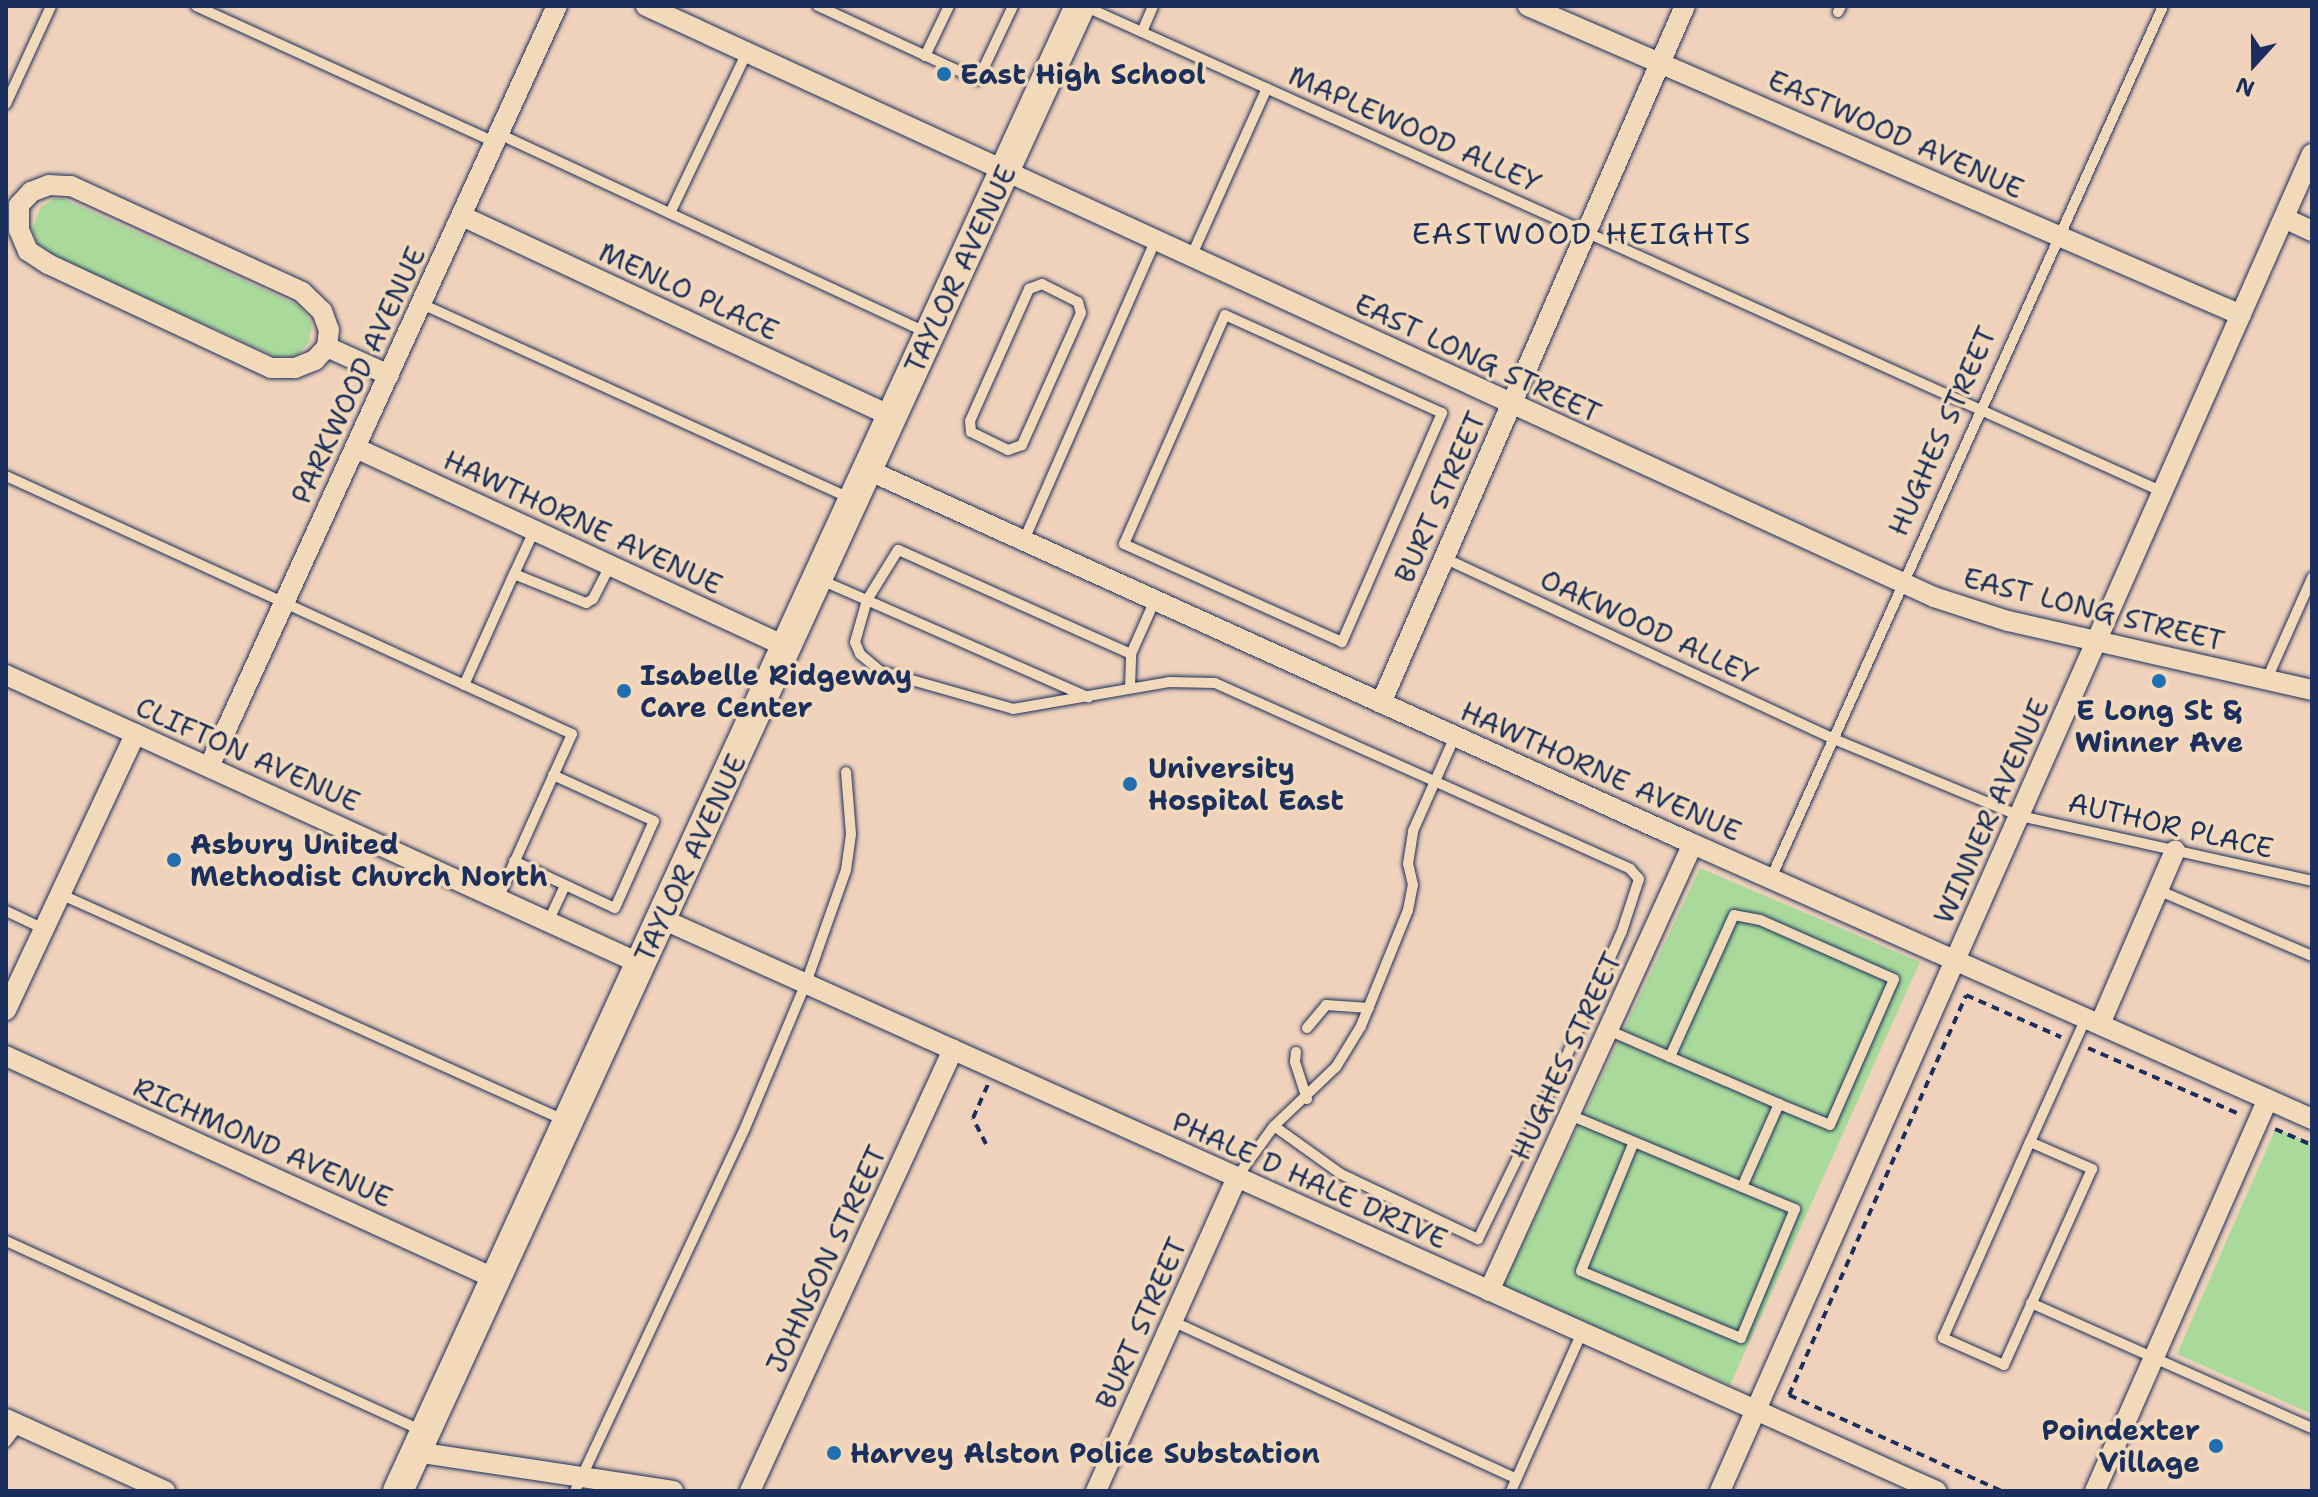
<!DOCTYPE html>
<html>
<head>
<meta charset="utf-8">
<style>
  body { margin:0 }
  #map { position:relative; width:2318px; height:1497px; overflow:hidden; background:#f0d2bc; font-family:"Shantell Sans",sans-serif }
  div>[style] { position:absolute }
  .green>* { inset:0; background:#a9da9b }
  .path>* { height:4px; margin-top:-2px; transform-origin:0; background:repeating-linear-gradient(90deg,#1b2f5e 0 8px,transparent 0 14px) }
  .roads { filter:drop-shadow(0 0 2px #1b2f5e) drop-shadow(0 0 2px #1b2f5e) }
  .service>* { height:10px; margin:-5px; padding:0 5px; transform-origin:5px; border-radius:5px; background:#f1d9b9 }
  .minor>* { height:20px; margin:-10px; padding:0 10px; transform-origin:10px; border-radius:10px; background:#f1d9b9 }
  .secondary>* { height:30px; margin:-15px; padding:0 15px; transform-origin:15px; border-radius:15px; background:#f1d9b9 }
  .dots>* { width:22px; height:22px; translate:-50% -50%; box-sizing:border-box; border:4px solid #f1d9b9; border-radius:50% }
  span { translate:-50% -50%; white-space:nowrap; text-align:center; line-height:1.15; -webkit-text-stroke:7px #f1d9b9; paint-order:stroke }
  .poi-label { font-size:28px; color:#1b2f5e; font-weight:700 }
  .left { translate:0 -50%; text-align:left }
  .right { translate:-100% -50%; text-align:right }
  .street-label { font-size:28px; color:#1b2f5e }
  .neighbourhood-label { font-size:30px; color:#1b2f5e; letter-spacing:2px }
  .frame { position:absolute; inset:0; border:8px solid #1b2f5e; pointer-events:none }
  .north { position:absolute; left:2214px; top:24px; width:80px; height:80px; -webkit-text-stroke:6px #f1d9b9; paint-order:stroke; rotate:201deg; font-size:22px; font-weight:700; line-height:32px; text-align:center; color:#1b2f5e }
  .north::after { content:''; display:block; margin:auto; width:28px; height:36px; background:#1b2f5e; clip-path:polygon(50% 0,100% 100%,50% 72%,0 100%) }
</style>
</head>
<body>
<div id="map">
  <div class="green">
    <div style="clip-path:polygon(53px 199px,64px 199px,300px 306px,312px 323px,309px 343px,296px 356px,277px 357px,53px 255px,39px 245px,32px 230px,40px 208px)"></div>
    <div style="clip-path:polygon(1700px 868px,1920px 962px,1730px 1385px,1503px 1286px)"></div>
    <div style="clip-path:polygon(2276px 1128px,2312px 1144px,2312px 1414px,2177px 1354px)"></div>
  </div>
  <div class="path">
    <div style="left:2088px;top:1048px;width:167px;rotate:23.6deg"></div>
    <div style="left:2275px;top:1129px;width:40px;rotate:23.4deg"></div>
    <div style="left:986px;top:1144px;width:29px;rotate:-117deg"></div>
    <div style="left:973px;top:1118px;width:37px;rotate:-66deg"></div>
    <div style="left:1789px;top:1395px;width:437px;rotate:-66.1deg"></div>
    <div style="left:1966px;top:995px;width:104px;rotate:23.9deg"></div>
    <div style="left:1789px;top:1395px;width:234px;rotate:24.3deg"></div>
  </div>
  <div class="roads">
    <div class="service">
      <div style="left:196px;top:6px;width:328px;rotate:24.5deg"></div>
      <div style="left:818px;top:6px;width:176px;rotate:24.8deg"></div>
      <div style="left:978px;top:80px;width:82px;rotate:-64.7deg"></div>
      <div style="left:1084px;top:6px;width:1183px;rotate:24.25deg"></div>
      <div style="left:1838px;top:12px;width:7px;rotate:-63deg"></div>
      <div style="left:1142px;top:32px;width:28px;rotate:-67deg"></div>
      <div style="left:925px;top:56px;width:55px;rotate:-64.4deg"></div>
      <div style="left:6px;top:104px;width:108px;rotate:-65.3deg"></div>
      <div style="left:499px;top:134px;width:470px;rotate:24.9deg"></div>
      <div style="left:670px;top:213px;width:178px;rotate:-64.4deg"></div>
      <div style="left:1191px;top:257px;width:185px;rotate:-65.8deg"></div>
      <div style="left:1042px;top:284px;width:40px;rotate:26.6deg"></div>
      <div style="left:1078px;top:302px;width:11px;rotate:75deg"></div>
      <div style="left:1081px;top:313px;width:145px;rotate:114.1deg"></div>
      <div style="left:1022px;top:445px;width:15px;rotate:160deg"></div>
      <div style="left:1008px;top:450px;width:41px;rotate:-154.1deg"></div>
      <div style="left:971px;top:432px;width:11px;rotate:-95deg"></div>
      <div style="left:970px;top:421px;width:145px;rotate:-65.9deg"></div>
      <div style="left:1029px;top:289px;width:14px;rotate:-21deg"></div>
      <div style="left:422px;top:304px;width:470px;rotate:24.4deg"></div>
      <div style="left:1225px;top:315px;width:238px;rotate:24.3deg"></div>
      <div style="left:1442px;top:413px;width:250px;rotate:113.6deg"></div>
      <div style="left:1342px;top:642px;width:239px;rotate:-155.8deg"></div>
      <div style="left:1124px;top:544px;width:250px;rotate:-66.2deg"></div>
      <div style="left:6px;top:476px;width:622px;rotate:24.5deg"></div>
      <div style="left:572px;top:734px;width:181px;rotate:114.2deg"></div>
      <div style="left:534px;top:531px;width:47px;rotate:114.9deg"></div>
      <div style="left:514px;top:574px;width:78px;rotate:21.9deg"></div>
      <div style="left:586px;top:603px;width:8px;rotate:-30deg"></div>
      <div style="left:593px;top:599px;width:37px;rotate:-63deg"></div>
      <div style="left:1024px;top:540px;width:326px;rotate:-66.3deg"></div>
      <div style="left:1444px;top:558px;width:430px;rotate:24.9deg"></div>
      <div style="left:1834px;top:739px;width:201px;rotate:22.5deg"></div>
      <div style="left:2020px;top:816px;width:299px;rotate:12.5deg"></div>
      <div style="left:821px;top:580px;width:292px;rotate:23.7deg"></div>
      <div style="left:1131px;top:654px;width:255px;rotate:-155.9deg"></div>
      <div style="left:898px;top:550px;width:59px;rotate:121.8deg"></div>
      <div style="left:867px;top:600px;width:44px;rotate:105.9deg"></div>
      <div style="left:855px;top:642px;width:13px;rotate:67deg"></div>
      <div style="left:860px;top:654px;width:26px;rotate:40deg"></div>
      <div style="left:880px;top:671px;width:138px;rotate:15.9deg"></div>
      <div style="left:1013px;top:709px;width:158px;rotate:-9.8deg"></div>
      <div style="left:1169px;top:682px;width:46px;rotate:1.2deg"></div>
      <div style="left:1215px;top:683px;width:455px;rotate:24.1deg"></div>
      <div style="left:1630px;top:869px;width:13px;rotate:48deg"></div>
      <div style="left:1639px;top:879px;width:55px;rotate:108.1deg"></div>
      <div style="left:1622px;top:931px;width:153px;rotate:113.9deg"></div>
      <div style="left:1560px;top:1071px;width:187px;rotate:116deg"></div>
      <div style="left:1478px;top:1239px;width:152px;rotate:-154.6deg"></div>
      <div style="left:1341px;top:1174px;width:82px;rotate:-144.4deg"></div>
      <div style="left:1274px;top:1126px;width:63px;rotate:126deg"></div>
      <div style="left:2267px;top:679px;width:111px;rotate:-66deg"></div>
      <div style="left:464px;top:685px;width:122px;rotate:-65.8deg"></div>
      <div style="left:1130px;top:688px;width:34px;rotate:-88deg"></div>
      <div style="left:1131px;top:654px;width:59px;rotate:-66deg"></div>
      <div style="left:514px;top:861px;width:111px;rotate:25deg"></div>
      <div style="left:615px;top:908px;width:95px;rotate:-65.9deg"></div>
      <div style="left:654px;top:821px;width:111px;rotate:-155.5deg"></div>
      <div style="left:1771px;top:878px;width:956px;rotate:-65.79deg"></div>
      <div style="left:2158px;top:890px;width:168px;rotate:23.2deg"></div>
      <div style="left:60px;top:894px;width:555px;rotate:24.16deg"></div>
      <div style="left:6px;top:911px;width:42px;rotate:25.3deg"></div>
      <div style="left:548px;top:922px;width:40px;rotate:-65deg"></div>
      <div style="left:1307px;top:1028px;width:30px;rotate:-50deg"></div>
      <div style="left:1326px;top:1005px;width:43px;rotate:4deg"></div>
      <div style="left:1608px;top:1030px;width:68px;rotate:23.5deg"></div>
      <div style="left:1670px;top:1057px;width:61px;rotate:23.2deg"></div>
      <div style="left:1726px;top:1081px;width:58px;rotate:23.5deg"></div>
      <div style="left:1779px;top:1104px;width:55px;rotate:22.4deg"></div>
      <div style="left:1830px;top:1125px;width:159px;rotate:-66.3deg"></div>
      <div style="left:1894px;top:979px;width:146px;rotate:-156.2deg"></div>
      <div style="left:1760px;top:920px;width:26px;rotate:-169deg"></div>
      <div style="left:1734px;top:915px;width:156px;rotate:114.3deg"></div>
      <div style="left:1296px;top:1052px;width:10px;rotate:96deg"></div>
      <div style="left:1295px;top:1062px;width:39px;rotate:72deg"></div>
      <div style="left:1570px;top:1115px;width:244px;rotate:22.7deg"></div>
      <div style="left:1795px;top:1209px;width:140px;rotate:112.7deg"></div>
      <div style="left:1741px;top:1338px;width:173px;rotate:-157.3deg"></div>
      <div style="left:1581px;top:1271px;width:139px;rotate:-67.7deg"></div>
      <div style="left:1274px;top:1126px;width:86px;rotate:-43.6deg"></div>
      <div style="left:1336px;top:1067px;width:48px;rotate:-58.6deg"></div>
      <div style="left:1361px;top:1026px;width:125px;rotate:-67.9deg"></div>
      <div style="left:1408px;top:910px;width:25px;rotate:-79deg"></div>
      <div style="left:1413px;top:885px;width:22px;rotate:-103deg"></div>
      <div style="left:1408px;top:864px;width:33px;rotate:-81deg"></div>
      <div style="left:1413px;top:831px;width:104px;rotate:-66.1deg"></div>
      <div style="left:2030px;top:1142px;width:68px;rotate:23.5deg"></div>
      <div style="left:2092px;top:1169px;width:215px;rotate:114.2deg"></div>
      <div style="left:2004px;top:1365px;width:67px;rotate:-156.1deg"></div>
      <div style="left:1943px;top:1338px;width:214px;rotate:-66.1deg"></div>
      <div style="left:2030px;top:1142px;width:136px;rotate:-65.7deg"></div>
      <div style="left:1742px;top:1187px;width:91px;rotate:-66deg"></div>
      <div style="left:6px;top:1241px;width:458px;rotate:24.5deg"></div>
      <div style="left:2031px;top:1303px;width:308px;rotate:24deg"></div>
      <div style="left:1172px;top:1321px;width:379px;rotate:24.6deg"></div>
      <div style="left:6px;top:1442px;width:21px;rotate:-53deg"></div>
      <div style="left:575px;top:1491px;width:401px;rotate:-64.9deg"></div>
      <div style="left:745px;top:1128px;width:157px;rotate:-67.2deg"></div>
      <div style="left:806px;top:983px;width:120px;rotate:-70.5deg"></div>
      <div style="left:846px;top:870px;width:36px;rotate:-82deg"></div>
      <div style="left:851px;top:834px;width:62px;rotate:-94.6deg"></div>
      <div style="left:1511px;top:1491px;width:174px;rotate:-65.9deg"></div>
    </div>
    <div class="minor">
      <div style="left:646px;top:6px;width:1417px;rotate:24.65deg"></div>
      <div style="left:1934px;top:597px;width:78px;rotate:18deg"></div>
      <div style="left:2008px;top:621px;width:312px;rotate:12.8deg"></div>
      <div style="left:1528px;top:6px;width:777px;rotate:23.43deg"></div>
      <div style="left:49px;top:185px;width:22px;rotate:3deg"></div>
      <div style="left:71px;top:186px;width:254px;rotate:24.6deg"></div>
      <div style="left:302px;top:292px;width:28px;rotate:44deg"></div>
      <div style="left:322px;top:311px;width:20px;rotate:70deg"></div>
      <div style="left:329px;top:330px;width:17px;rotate:97deg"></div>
      <div style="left:327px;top:347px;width:18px;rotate:133deg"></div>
      <div style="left:315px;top:360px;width:22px;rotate:158deg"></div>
      <div style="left:295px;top:368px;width:24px;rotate:180deg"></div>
      <div style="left:271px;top:368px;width:246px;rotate:-155deg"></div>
      <div style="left:48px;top:264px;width:24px;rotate:-147deg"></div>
      <div style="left:28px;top:251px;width:23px;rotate:-113deg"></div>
      <div style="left:19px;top:230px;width:25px;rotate:-90deg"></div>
      <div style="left:19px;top:205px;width:18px;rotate:-47deg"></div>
      <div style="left:31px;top:192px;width:19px;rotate:-21deg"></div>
      <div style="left:462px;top:216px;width:476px;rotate:25deg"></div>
      <div style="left:2284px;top:218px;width:31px;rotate:25deg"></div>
      <div style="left:327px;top:347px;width:68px;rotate:24.3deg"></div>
      <div style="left:356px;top:448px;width:475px;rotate:24.8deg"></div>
      <div style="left:868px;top:470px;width:906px;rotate:24.39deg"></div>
      <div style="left:1693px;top:844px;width:677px;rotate:23.95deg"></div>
      <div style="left:6px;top:675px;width:698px;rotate:24.47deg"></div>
      <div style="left:1381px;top:703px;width:760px;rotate:-66.44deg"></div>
      <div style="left:209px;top:767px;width:837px;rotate:-65.43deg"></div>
      <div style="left:662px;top:919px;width:1397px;rotate:24.18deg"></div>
      <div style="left:6px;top:1010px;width:305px;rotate:-64.9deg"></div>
      <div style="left:2100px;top:1024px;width:189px;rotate:-66.6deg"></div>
      <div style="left:6px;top:1056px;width:538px;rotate:24.47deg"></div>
      <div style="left:1489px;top:1291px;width:491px;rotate:-65.5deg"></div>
      <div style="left:6px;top:1419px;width:175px;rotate:24.4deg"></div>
      <div style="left:416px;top:1452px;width:260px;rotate:8.6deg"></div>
      <div style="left:750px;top:1491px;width:486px;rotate:-65.3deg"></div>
      <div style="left:1096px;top:1491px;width:344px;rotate:-65.8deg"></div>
      <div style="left:1720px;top:1491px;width:1462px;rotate:-66.12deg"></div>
      <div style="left:2095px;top:1491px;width:428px;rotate:-66.2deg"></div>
    </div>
    <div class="secondary">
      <div style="left:398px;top:1491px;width:1634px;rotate:-65.33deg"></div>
    </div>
  </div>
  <div class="dots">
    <div style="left:944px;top:74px;background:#1f6fb2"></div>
    <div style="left:2159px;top:681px;background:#1f6fb2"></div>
    <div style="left:624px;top:691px;background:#1f6fb2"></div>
    <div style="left:1130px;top:784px;background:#1f6fb2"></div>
    <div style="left:174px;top:860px;background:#1f6fb2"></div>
    <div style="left:2216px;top:1446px;background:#1f6fb2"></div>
    <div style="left:834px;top:1453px;background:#1f6fb2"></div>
  </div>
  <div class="poi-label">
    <span class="left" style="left:960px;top:74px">East High School</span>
    <span class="left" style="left:640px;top:691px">Isabelle Ridgeway<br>Care Center</span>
    <span style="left:2159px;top:726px">E Long St &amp;<br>Winner Ave</span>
    <span class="left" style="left:1148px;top:784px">University<br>Hospital East</span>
    <span class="left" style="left:190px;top:860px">Asbury United<br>Methodist Church North</span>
    <span class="right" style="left:2200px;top:1446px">Poindexter<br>Village</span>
    <span class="left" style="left:850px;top:1453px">Harvey Alston Police Substation</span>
  </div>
  <div class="street-label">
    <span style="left:1415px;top:129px;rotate:24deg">MAPLEWOOD ALLEY</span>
    <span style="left:1896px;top:134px;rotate:24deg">EASTWOOD AVENUE</span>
    <span style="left:960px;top:269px;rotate:-65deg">TAYLOR AVENUE</span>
    <span style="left:689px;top:291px;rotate:25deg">MENLO PLACE</span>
    <span style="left:1478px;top:358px;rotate:25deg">EAST LONG STREET</span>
    <span style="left:358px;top:375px;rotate:-65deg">PARKWOOD AVENUE</span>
    <span style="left:1942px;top:431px;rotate:-66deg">HUGHES STREET</span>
    <span style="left:1440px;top:497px;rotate:-66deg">BURT STREET</span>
    <span style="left:583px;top:522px;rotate:25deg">HAWTHORNE AVENUE</span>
    <span style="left:2094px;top:609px;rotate:14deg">EAST LONG STREET</span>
    <span style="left:1649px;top:627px;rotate:25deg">OAKWOOD ALLEY</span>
    <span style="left:248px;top:754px;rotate:24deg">CLIFTON AVENUE</span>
    <span style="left:1601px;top:771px;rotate:24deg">HAWTHORNE AVENUE</span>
    <span style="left:1991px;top:811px;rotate:-66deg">WINNER AVENUE</span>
    <span style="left:2171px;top:825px;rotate:13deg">AUTHOR PLACE</span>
    <span style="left:690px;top:858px;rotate:-65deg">TAYLOR AVENUE</span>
    <span style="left:1566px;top:1056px;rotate:-65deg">HUGHES STREET</span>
    <span style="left:263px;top:1142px;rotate:24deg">RICHMOND AVENUE</span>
    <span style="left:1310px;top:1180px;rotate:24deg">PHALE D HALE DRIVE</span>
    <span style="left:826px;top:1259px;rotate:-65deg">JOHNSON STREET</span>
    <span style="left:1141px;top:1323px;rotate:-66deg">BURT STREET</span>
  </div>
  <div class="neighbourhood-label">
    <span style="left:1582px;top:234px">EASTWOOD HEIGHTS</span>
  </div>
  <div class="frame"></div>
  <div class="north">N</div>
</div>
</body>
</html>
